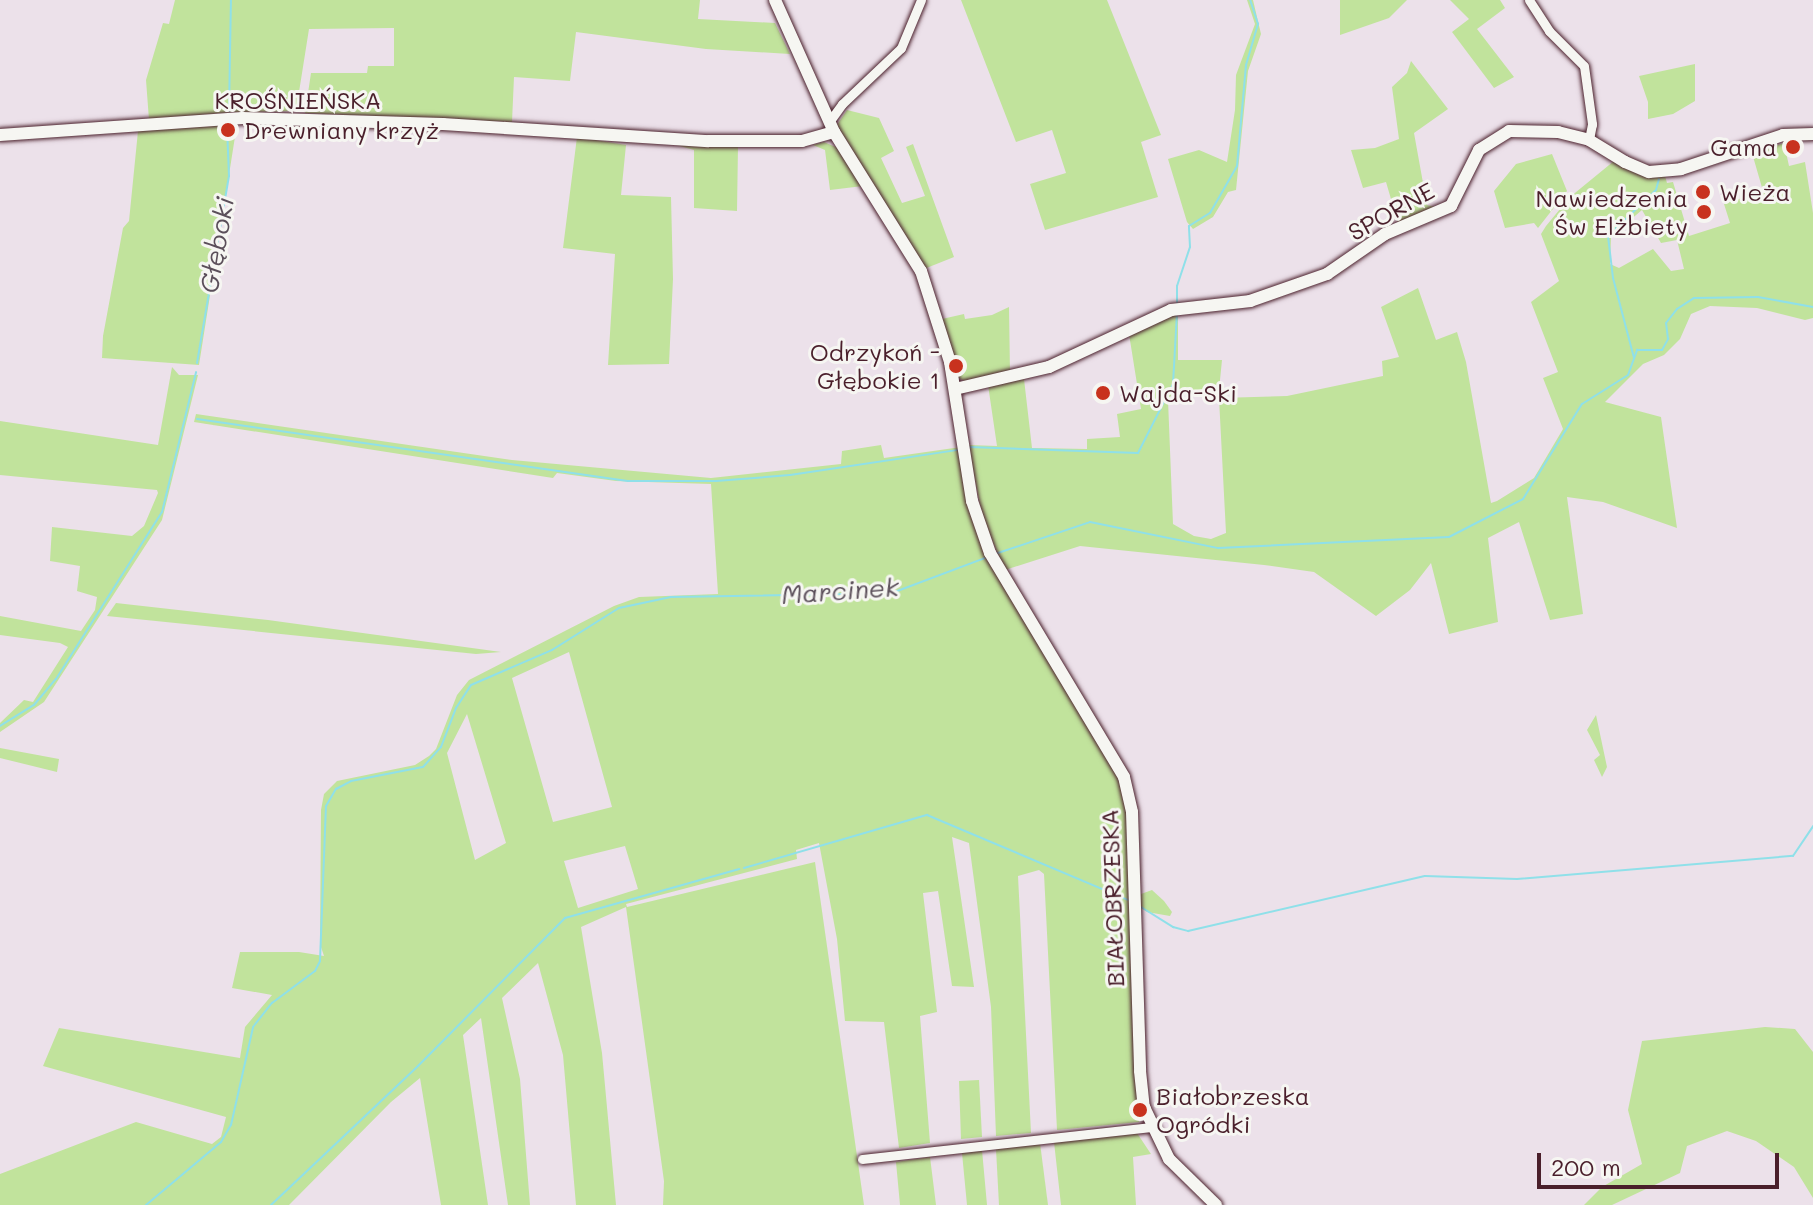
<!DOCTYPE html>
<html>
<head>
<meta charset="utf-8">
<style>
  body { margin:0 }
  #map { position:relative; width:1813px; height:1205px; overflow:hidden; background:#ece1ea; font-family:Mali,sans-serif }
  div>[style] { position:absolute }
  .green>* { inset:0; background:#c1e39c }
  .stream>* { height:2px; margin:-1px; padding:0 1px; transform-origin:1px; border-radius:1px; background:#8fe0e9 }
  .roads { filter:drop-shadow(0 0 2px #4a1f2b) drop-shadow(0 0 2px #4a1f2b) }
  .minor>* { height:9px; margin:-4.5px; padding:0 4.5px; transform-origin:4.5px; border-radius:4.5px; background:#f6f6f2 }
  .tertiary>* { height:12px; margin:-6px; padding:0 6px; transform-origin:6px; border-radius:6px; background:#f6f6f2 }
  .dots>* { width:22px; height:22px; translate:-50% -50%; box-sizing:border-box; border:4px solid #f6f6f2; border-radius:50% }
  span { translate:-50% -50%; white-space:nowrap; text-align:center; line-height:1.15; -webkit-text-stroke:6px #f6f6f2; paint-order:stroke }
  .street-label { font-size:24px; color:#4a1f2b }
  .poi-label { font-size:24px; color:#4a1f2b }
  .left { translate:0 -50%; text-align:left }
  .right { translate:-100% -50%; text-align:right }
  .water-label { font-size:26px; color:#5b4f5a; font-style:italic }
  .scale { position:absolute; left:1537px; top:1153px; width:242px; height:36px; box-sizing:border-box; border:4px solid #4a1f2b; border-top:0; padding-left:10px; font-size:24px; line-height:28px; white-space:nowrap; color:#4a1f2b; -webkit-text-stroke:6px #f6f6f2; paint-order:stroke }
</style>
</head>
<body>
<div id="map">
  <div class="green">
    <div style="clip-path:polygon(175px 0,700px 0,698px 19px,775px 23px,790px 54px,706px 49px,576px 32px,570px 81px,514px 77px,512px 122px,305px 113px,311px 73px,367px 73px,368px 66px,394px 66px,394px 28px,309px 29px,296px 111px,232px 112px,149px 120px,146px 80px,163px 23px,169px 24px)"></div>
    <div style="clip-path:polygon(961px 0,1107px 0,1161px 135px,1141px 142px,1158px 197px,1045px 230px,1030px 184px,1066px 173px,1052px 130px,1016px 142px)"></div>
    <div style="clip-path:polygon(1247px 0,1253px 0,1261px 34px,1248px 71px,1236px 190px,1228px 192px,1213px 217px,1193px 229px,1187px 222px,1168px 159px,1199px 150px,1227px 162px,1235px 110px,1236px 75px,1255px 24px)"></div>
    <div style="clip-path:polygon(1340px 0,1407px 0,1389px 18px,1340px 35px)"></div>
    <div style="clip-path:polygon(1450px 0,1500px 0,1505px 8px,1477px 29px,1514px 77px,1494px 88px,1452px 32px,1469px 19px)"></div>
    <div style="clip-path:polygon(1411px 61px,1448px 109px,1414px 133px,1427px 205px,1435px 207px,1398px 223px,1386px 182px,1363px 188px,1351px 150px,1375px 148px,1399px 139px,1392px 87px,1407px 73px)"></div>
    <div style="clip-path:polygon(1695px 64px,1695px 101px,1673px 114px,1648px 119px,1648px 102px,1639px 76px)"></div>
    <div style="clip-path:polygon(847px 110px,879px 118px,894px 151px,881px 158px,902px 203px,925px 196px,906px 147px,913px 144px,954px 257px,924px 269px,837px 125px)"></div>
    <div style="clip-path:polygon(237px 124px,199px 365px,102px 358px,103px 336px,123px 228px,129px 221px,138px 131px)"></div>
    <div style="clip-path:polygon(577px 137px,626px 145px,621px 195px,671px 197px,673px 279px,669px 364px,608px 365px,615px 254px,563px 248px)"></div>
    <div style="clip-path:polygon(824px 142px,838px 148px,863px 186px,830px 190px,825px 150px,813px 145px)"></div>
    <div style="clip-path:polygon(evenodd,1784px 143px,1789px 166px,1805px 162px,1813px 213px,1813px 318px,1805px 320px,1757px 308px,1710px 306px,1691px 314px,1680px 339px,1664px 355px,1643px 364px,1605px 402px,1661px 417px,1677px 528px,1603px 502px,1567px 497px,1583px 614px,1550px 620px,1519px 522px,1488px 538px,1498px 622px,1449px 634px,1431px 563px,1410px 590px,1376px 616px,1314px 572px,1264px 565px,1080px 546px,1005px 570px,983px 519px,968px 445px,997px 446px,988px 385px,1024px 379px,1032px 448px,1087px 449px,1087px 439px,1120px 437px,1117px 414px,1141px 409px,1129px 334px,1178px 313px,1178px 360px,1222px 360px,1219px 390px,1174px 391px,1168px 400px,1173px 524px,1194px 536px,1211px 539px,1226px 533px,1219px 398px,1287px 396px,1383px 376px,1382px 361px,1399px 357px,1381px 307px,1418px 288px,1436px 340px,1457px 332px,1466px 362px,1491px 503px,1497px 501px,1534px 478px,1563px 429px,1543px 378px,1558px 372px,1531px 302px,1559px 281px,1541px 234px,1546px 226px,1570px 197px,1614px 161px,1665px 176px,1667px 183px,1673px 182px,1689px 236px,1730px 223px,1724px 204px,1763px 191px,1752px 153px,1784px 143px,1642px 210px,1661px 243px,1677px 240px,1684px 269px,1671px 271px,1653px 249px,1619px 268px,1610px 264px,1611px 236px,1642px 210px)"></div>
    <div style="clip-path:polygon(673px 144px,738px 146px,737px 211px,694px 208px,694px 150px)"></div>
    <div style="clip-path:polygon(1552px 154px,1567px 191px,1538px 228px,1534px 223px,1505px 228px,1494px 191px,1516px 164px)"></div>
    <div style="clip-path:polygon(1009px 307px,1010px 373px,968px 383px,957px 377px,942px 319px,964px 314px,965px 319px,992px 315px)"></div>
    <div style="clip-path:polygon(172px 367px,179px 375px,198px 375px,162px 520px,44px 702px,0 732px,0 723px,24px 700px,33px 702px,68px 647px,60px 643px,0 635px,0 616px,81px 631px,95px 610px,97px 597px,77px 591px,80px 566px,50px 561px,52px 527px,132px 536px,144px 526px,158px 493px,157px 490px,0 475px,0 421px,158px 445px)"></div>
    <div style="clip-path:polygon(evenodd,196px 414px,512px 460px,711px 478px,841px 464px,842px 451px,881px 445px,884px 458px,961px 447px,970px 512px,1110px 757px,1126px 793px,1139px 1122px,1057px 1130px,1044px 874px,1039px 870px,1018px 876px,1031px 1133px,996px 1136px,991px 1007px,969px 843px,952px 837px,974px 987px,952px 986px,938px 891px,923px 893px,937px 1012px,920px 1016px,930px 1143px,899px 1148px,884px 1022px,845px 1021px,837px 939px,819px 843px,796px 850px,797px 859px,626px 904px,627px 907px,815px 862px,864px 1205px,663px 1205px,664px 1181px,626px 907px,581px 927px,602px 1053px,616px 1205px,576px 1205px,563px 1055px,538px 963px,502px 998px,520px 1079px,530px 1205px,508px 1205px,481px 1018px,463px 1035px,488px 1205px,441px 1205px,420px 1078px,391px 1102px,289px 1205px,0 1205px,0 1174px,136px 1122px,212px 1144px,221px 1137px,226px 1117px,43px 1066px,59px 1028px,240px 1058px,245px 1027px,272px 995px,232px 988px,240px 952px,299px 952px,324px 956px,320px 944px,321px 810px,324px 794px,337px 781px,415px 765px,429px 756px,436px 749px,457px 695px,469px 680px,614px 606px,639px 597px,718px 594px,711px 484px,616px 481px,557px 473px,553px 478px,194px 422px,196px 414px,569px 652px,612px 807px,553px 822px,512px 678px,569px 652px,196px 414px,467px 714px,506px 843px,475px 860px,447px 753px,467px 714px,196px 414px,625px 846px,638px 889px,578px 908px,564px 861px,625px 846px)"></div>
    <div style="clip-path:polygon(116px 603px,268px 620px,501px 652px,476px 654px,107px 616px)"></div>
    <div style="clip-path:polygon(1596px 715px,1607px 767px,1602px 777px,1594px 760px,1600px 755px,1587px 730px)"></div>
    <div style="clip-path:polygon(0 748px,59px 759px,57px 772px,0 758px)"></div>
    <div style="clip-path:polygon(1152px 890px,1164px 901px,1172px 912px,1170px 916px,1147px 912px,1139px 906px,1141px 894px)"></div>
    <div style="clip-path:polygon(1765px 1027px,1795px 1029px,1813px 1052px,1813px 1198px,1794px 1167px,1756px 1141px,1727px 1131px,1687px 1146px,1680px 1173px,1612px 1205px,1584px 1205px,1602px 1187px,1642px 1164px,1628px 1110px,1642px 1041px)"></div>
    <div style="clip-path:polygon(979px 1080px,982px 1137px,961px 1139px,959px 1081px)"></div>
    <div style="clip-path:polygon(1137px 1133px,1151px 1154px,1133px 1157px,1136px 1205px,1061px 1205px,1054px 1142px)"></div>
    <div style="clip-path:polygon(1040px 1143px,1048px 1205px,999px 1205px,996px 1149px)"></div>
    <div style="clip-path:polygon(982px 1150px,987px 1205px,967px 1205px,962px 1153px)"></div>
    <div style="clip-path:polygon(930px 1157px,936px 1205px,900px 1205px,896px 1162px)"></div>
  </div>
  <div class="stream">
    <div style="left:229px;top:111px;width:111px;rotate:-89deg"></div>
    <div style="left:1177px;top:302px;width:16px;rotate:-90deg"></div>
    <div style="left:1177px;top:286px;width:41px;rotate:-71.6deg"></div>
    <div style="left:1190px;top:247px;width:21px;rotate:-93deg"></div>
    <div style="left:1189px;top:226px;width:25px;rotate:-32deg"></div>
    <div style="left:1210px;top:213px;width:54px;rotate:-60.1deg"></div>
    <div style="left:1237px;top:166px;width:101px;rotate:-84.9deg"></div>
    <div style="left:1246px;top:65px;width:43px;rotate:-73.7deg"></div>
    <div style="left:1258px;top:24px;width:25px;rotate:-108deg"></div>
    <div style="left:1634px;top:358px;width:83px;rotate:-104.7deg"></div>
    <div style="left:1613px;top:278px;width:42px;rotate:-96.8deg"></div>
    <div style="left:1608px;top:236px;width:66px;rotate:-43.8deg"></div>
    <div style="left:1656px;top:190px;width:11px;rotate:-75deg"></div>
    <div style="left:197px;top:363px;width:190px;rotate:-80.3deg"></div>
    <div style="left:229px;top:176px;width:50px;rotate:-92.3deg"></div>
    <div style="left:197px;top:419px;width:435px;rotate:8.2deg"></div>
    <div style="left:628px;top:481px;width:88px"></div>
    <div style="left:716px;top:481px;width:74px;rotate:-4.6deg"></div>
    <div style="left:790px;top:475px;width:170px;rotate:-8.5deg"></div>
    <div style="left:969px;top:447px;width:169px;rotate:2deg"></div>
    <div style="left:1138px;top:453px;width:77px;rotate:-63.1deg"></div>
    <div style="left:1173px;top:384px;width:71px;rotate:-86.8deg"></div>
    <div style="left:995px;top:554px;width:100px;rotate:-18.6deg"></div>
    <div style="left:1090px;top:522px;width:131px;rotate:11.5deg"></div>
    <div style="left:1218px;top:548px;width:231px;rotate:-2.7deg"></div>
    <div style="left:1449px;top:537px;width:83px;rotate:-27.2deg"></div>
    <div style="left:1523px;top:499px;width:112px;rotate:-58.2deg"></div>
    <div style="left:1582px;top:404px;width:54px;rotate:-32.2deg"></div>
    <div style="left:1628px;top:375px;width:27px;rotate:-70deg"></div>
    <div style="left:1637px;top:350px;width:25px"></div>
    <div style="left:1662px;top:350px;width:13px;rotate:-61deg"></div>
    <div style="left:1668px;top:339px;width:16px;rotate:-97deg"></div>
    <div style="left:1666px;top:323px;width:18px;rotate:-52deg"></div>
    <div style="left:1677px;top:309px;width:20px;rotate:-33deg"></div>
    <div style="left:1694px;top:298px;width:64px;rotate:-0.9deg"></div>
    <div style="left:1758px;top:297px;width:56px;rotate:10.3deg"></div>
    <div style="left:0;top:726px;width:40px;rotate:-32deg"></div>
    <div style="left:34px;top:705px;width:34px;rotate:-50deg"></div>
    <div style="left:56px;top:679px;width:198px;rotate:-57.6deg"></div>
    <div style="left:162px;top:512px;width:144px;rotate:-76.3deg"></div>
    <div style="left:744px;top:868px;width:191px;rotate:-16.2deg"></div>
    <div style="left:927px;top:815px;width:218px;rotate:22.9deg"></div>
    <div style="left:1141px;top:907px;width:38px;rotate:32deg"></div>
    <div style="left:1173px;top:927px;width:16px;rotate:15deg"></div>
    <div style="left:1188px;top:931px;width:243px;rotate:-13.1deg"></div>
    <div style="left:1425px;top:876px;width:92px;rotate:1.9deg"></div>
    <div style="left:1517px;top:879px;width:277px;rotate:-4.8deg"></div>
    <div style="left:1793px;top:856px;width:36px;rotate:-56deg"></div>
    <div style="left:146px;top:1205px;width:98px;rotate:-40deg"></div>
    <div style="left:221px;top:1142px;width:20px;rotate:-60deg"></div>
    <div style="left:231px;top:1125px;width:100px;rotate:-77.3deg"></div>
    <div style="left:253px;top:1027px;width:31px;rotate:-52deg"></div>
    <div style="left:272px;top:1003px;width:54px;rotate:-36.7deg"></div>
    <div style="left:315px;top:971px;width:11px;rotate:-63deg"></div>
    <div style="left:320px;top:961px;width:155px;rotate:-87.8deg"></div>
    <div style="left:326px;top:806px;width:20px;rotate:-60deg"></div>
    <div style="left:336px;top:789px;width:17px;rotate:-28deg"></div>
    <div style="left:351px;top:781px;width:73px;rotate:-11deg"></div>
    <div style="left:423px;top:767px;width:27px;rotate:-48deg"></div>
    <div style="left:441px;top:747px;width:42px;rotate:-69deg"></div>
    <div style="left:456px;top:708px;width:27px;rotate:-57deg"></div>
    <div style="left:471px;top:685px;width:88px;rotate:-23.4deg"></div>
    <div style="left:552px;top:650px;width:79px;rotate:-32.1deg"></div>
    <div style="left:619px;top:608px;width:53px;rotate:-11.9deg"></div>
    <div style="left:671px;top:597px;width:221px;rotate:-1deg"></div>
    <div style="left:892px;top:593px;width:99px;rotate:-20.6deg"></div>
    <div style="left:271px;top:1205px;width:202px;rotate:-43.4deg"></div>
    <div style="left:418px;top:1066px;width:209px;rotate:-45.2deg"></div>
    <div style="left:565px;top:918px;width:181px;rotate:-15.7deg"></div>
  </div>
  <div class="roads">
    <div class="minor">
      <div style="left:1529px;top:0;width:37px;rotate:57deg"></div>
      <div style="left:1549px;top:31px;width:49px;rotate:45deg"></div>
      <div style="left:1584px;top:66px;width:59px;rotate:82.1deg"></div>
      <div style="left:1592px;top:124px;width:16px;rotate:101deg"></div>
      <div style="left:829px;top:122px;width:22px;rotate:-54deg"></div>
      <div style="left:842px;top:104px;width:81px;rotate:-43.5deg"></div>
      <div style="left:901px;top:48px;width:52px;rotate:-67.4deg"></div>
      <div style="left:862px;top:1159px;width:291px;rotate:-6.3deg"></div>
    </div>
    <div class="tertiary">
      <div style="left:775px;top:0;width:145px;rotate:65.9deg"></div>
      <div style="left:834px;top:132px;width:164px;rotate:58deg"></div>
      <div style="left:921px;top:271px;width:96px;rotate:72.3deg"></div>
      <div style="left:950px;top:362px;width:141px;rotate:81deg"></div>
      <div style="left:972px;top:501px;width:55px;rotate:70.9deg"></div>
      <div style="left:990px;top:553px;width:261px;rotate:59.1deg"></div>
      <div style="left:1124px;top:777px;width:36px;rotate:77deg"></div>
      <div style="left:1132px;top:812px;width:259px;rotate:88.2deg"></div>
      <div style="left:1140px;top:1071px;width:36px;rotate:84deg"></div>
      <div style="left:1144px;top:1107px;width:58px;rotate:64.3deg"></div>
      <div style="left:1169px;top:1159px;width:66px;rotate:44.4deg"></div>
      <div style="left:0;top:135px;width:243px;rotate:-4deg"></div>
      <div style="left:242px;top:118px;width:201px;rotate:1.7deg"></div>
      <div style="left:443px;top:124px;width:266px;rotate:3.7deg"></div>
      <div style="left:708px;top:141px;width:94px"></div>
      <div style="left:802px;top:141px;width:33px;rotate:-16deg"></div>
      <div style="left:955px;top:389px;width:97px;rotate:-13.2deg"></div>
      <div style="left:1049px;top:367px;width:135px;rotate:-25deg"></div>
      <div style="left:1171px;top:310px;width:80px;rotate:-6.5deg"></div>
      <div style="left:1250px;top:301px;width:82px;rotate:-19.3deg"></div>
      <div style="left:1327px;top:274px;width:70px;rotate:-34.6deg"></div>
      <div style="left:1385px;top:234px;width:72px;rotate:-23deg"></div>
      <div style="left:1451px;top:206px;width:63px;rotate:-63.4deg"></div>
      <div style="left:1479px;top:150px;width:36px;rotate:-32deg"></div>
      <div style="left:1509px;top:131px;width:49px;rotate:1.2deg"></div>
      <div style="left:1558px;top:132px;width:32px;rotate:14deg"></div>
      <div style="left:1589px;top:140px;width:42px;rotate:31.4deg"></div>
      <div style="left:1625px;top:162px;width:26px;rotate:23deg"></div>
      <div style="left:1649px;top:172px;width:32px;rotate:-5deg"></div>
      <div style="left:1681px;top:169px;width:108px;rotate:-18.4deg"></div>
      <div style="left:1783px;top:135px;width:30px;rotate:-2deg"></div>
    </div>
  </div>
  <div class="dots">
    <div style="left:228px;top:130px;background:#c8321e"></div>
    <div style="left:1793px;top:147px;background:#c8321e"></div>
    <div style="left:1703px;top:192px;background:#c8321e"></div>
    <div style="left:1704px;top:212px;background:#c8321e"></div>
    <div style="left:956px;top:366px;background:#c8321e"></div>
    <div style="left:1103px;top:393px;background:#c8321e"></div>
    <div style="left:1140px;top:1110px;background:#c8321e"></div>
  </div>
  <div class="street-label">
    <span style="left:298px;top:100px">KROŚNIEŃSKA</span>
    <span style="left:1391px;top:211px;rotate:-29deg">SPORNE</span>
    <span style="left:1112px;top:898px;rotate:-92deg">BIAŁOBRZESKA</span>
  </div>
  <div class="poi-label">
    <span class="left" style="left:244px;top:130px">Drewniany krzyż</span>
    <span class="right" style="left:1777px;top:147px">Gama</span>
    <span class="left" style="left:1719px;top:192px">Wieża</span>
    <span class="right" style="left:1688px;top:212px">Nawiedzenia<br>Św Elżbiety</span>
    <span class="right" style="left:940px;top:366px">Odrzykoń -<br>Głębokie 1</span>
    <span class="left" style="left:1119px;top:393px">Wajda-Ski</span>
    <span class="left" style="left:1156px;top:1110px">Białobrzeska<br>Ogródki</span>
  </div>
  <div class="water-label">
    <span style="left:217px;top:245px;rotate:-80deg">Głęboki</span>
    <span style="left:840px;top:591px;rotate:-4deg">Marcinek</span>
  </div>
  <div class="scale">200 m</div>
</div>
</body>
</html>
